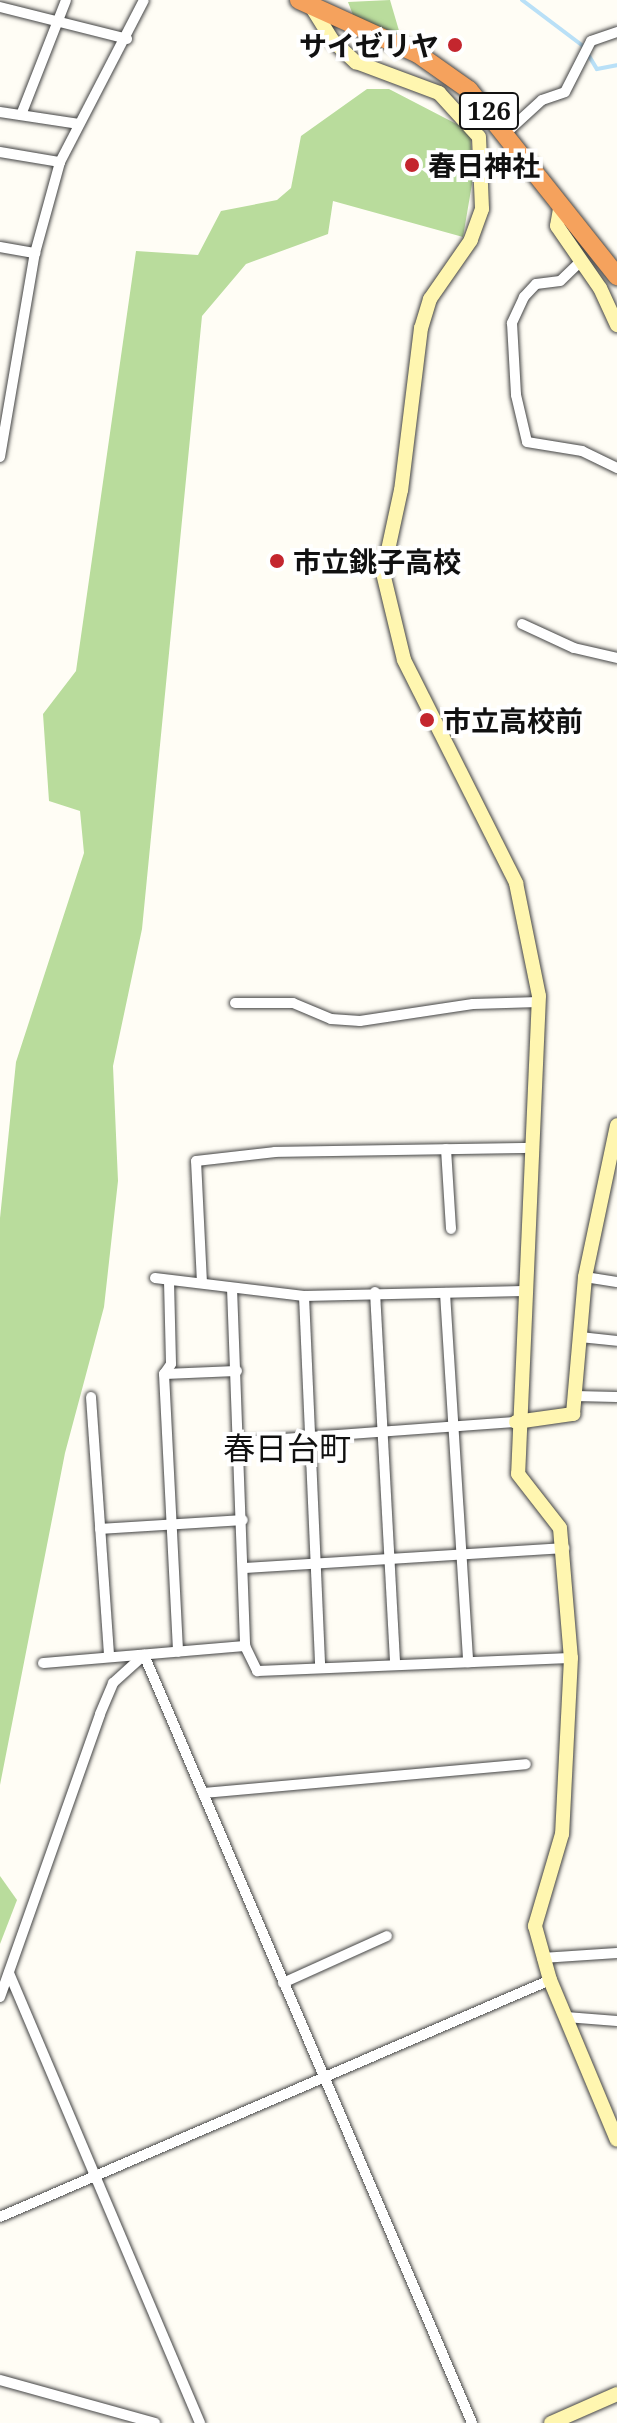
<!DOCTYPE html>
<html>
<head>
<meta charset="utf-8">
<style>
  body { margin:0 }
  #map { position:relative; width:617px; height:2423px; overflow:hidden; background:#fffdf5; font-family:"Noto Serif","Noto Sans JP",serif }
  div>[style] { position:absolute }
  .forest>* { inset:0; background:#b9dc9c }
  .stream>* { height:4px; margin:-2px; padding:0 2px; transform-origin:2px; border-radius:2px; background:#b9e0f7 }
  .roads { filter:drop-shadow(0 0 2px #444) drop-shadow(0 0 2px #444) }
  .street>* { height:10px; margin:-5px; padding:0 5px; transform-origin:5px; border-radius:5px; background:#fff }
  .secondary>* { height:14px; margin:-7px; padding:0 7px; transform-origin:7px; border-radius:7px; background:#fff6b0 }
  .highway>* { height:18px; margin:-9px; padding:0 9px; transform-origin:9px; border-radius:9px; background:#f5a25d }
  .dots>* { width:22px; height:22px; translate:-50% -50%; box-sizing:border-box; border:4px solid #fff; border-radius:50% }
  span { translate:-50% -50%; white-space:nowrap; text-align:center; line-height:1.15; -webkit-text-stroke:8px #fff; paint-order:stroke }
  .shield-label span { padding:2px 6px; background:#fff; border:2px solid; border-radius:6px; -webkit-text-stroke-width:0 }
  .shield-label { font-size:26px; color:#111; font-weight:700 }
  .poi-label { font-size:28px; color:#111; font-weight:700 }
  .right { translate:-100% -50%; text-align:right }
  .left { translate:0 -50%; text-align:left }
  .quarter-label { font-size:32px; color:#111 }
</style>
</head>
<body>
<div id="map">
  <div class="forest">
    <div style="clip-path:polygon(390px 0,402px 41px,353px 15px,348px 2px)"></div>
    <div style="clip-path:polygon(367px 89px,389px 89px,470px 131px,473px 178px,463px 237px,333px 201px,328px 234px,246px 264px,202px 316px,142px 929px,113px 1066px,118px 1181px,104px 1307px,65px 1453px,0 1785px,0 1218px,16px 1062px,84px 853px,80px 811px,49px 801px,43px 714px,76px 671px,136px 251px,198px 255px,221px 211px,277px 200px,291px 188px,301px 136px)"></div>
    <div style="clip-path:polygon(0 1876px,17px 1900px,0 1944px)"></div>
  </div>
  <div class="stream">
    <div style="left:522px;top:0;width:76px;rotate:37deg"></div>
    <div style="left:583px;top:46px;width:27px;rotate:59deg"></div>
    <div style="left:597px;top:69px;width:20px;rotate:-11deg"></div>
  </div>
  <div class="roads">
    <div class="street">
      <div style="left:0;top:7px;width:131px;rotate:14.1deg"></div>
      <div style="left:0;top:112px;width:80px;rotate:8.6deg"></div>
      <div style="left:21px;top:115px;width:123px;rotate:-68.6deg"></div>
      <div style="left:507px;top:132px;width:47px;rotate:-42.4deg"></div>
      <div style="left:542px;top:100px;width:24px;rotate:-19deg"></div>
      <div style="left:565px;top:92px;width:57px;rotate:-63deg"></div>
      <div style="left:591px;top:41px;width:28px;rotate:-19deg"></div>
      <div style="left:0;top:152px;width:61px;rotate:9.5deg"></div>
      <div style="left:0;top:247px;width:36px;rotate:10deg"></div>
      <div style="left:582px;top:260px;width:30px;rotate:136deg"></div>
      <div style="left:560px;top:281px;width:24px;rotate:173deg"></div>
      <div style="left:536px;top:284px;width:18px;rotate:133deg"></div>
      <div style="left:524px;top:297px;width:29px;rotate:115deg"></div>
      <div style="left:512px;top:323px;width:72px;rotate:86.8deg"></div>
      <div style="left:516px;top:395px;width:48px;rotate:76.8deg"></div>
      <div style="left:527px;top:442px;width:56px;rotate:9.3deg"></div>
      <div style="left:582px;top:451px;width:39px;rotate:26deg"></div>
      <div style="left:0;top:457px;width:207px;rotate:-80.3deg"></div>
      <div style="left:35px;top:253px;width:94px;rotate:-74.6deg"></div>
      <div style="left:60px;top:162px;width:182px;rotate:-62.6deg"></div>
      <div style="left:522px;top:624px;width:57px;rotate:24.8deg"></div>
      <div style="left:574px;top:648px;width:44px;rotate:13.1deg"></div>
      <div style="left:235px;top:1003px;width:58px"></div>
      <div style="left:293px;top:1003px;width:41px;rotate:22.8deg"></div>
      <div style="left:331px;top:1019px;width:29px;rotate:4deg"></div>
      <div style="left:360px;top:1021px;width:114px;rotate:-8.6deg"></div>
      <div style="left:473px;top:1004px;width:66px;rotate:-1.7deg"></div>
      <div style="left:446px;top:1149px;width:80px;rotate:86.4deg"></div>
      <div style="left:585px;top:1277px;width:32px;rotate:9deg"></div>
      <div style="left:155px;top:1278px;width:150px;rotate:6.9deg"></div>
      <div style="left:304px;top:1296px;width:220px;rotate:-1.3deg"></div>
      <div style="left:169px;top:1281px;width:83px;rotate:88.6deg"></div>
      <div style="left:171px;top:1364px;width:12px;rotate:125deg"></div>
      <div style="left:164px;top:1374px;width:278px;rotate:87.1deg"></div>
      <div style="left:202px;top:1283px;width:122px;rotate:-92.8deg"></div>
      <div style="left:196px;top:1161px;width:80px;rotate:-6.5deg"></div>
      <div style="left:275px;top:1152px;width:258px;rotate:-0.9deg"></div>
      <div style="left:232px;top:1288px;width:358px;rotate:87.9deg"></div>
      <div style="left:245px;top:1646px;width:28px;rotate:64deg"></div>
      <div style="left:257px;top:1671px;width:314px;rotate:-2.4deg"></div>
      <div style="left:375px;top:1292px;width:373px;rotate:86.9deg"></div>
      <div style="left:445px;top:1293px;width:370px;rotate:86.4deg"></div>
      <div style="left:304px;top:1296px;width:372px;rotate:87.5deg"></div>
      <div style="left:580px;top:1337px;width:37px;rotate:6deg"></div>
      <div style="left:164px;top:1374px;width:73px;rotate:-2.4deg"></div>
      <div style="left:575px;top:1396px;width:42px;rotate:1.4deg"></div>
      <div style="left:91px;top:1397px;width:260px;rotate:86deg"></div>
      <div style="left:241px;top:1442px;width:276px;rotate:-4.2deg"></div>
      <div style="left:100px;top:1529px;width:143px;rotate:-3.6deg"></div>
      <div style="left:246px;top:1568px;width:319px;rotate:-3.6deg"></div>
      <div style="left:43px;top:1663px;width:203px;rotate:-4.8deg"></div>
      <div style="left:203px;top:1793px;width:324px;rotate:-5.1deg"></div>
      <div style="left:542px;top:1958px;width:75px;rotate:-3.8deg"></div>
      <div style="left:9px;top:1973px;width:489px;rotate:67deg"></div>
      <div style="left:283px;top:1983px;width:114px;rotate:-24.3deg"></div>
      <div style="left:0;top:1997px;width:300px;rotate:-70.5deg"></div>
      <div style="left:100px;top:1714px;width:34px;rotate:-67deg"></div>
      <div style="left:113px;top:1683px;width:42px;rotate:-42.1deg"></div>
      <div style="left:144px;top:1655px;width:835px;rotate:66.87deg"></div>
      <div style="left:566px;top:2017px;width:51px;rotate:4.5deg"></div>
      <div style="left:0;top:2217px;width:599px;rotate:-23.31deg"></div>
      <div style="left:0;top:2380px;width:161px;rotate:15.5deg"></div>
    </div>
    <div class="secondary">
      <div style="left:311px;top:6px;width:40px;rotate:58deg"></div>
      <div style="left:332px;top:40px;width:33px;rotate:43deg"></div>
      <div style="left:356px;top:62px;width:89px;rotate:20.5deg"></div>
      <div style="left:439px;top:93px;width:59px;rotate:47.7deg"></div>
      <div style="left:479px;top:137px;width:72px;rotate:87.6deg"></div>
      <div style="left:482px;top:209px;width:33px;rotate:110deg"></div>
      <div style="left:471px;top:240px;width:72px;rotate:124.8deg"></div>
      <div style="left:430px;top:299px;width:30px;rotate:107deg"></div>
      <div style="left:421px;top:328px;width:163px;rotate:97deg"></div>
      <div style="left:401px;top:490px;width:85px;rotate:102.2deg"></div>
      <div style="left:383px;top:573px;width:89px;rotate:76.4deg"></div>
      <div style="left:404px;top:660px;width:250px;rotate:63.3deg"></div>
      <div style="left:516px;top:883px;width:115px;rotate:78.5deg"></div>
      <div style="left:539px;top:996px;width:478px;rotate:92.5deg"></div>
      <div style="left:518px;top:1474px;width:68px;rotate:52.1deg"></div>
      <div style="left:560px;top:1528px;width:130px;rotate:85.2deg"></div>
      <div style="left:571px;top:1658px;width:176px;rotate:92.9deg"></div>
      <div style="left:562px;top:1834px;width:96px;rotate:106.4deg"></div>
      <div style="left:535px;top:1926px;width:56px;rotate:74.5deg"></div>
      <div style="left:550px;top:1980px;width:173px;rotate:67.3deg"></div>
      <div style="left:560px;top:209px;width:17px;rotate:100deg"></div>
      <div style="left:557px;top:226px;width:75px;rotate:55.3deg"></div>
      <div style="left:600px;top:288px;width:41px;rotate:65.3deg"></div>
      <div style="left:516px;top:1422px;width:58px;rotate:-8deg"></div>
      <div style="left:573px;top:1414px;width:138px;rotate:-85deg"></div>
      <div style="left:585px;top:1277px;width:155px;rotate:-78.1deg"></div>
      <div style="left:551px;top:2423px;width:72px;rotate:-23.7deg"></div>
    </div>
    <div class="highway">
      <div style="left:299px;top:0;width:131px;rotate:24.4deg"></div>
      <div style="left:418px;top:54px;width:62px;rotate:35.2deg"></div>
      <div style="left:469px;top:90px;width:238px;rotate:51.5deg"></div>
    </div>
  </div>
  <div class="dots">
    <div style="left:455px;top:45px;background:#c4262e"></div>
    <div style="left:412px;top:165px;background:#c4262e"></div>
    <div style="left:277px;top:561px;background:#c4262e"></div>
    <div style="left:427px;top:720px;background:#c4262e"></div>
  </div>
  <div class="shield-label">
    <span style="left:489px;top:111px">126</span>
  </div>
  <div class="poi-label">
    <span class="right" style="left:439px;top:45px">サイゼリヤ</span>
    <span class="left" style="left:428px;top:165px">春日神社</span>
    <span class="left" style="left:293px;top:561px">市立銚子高校</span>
    <span class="left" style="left:443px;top:720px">市立高校前</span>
  </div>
  <div class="quarter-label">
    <span style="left:287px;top:1448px">春日台町</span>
  </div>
</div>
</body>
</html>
